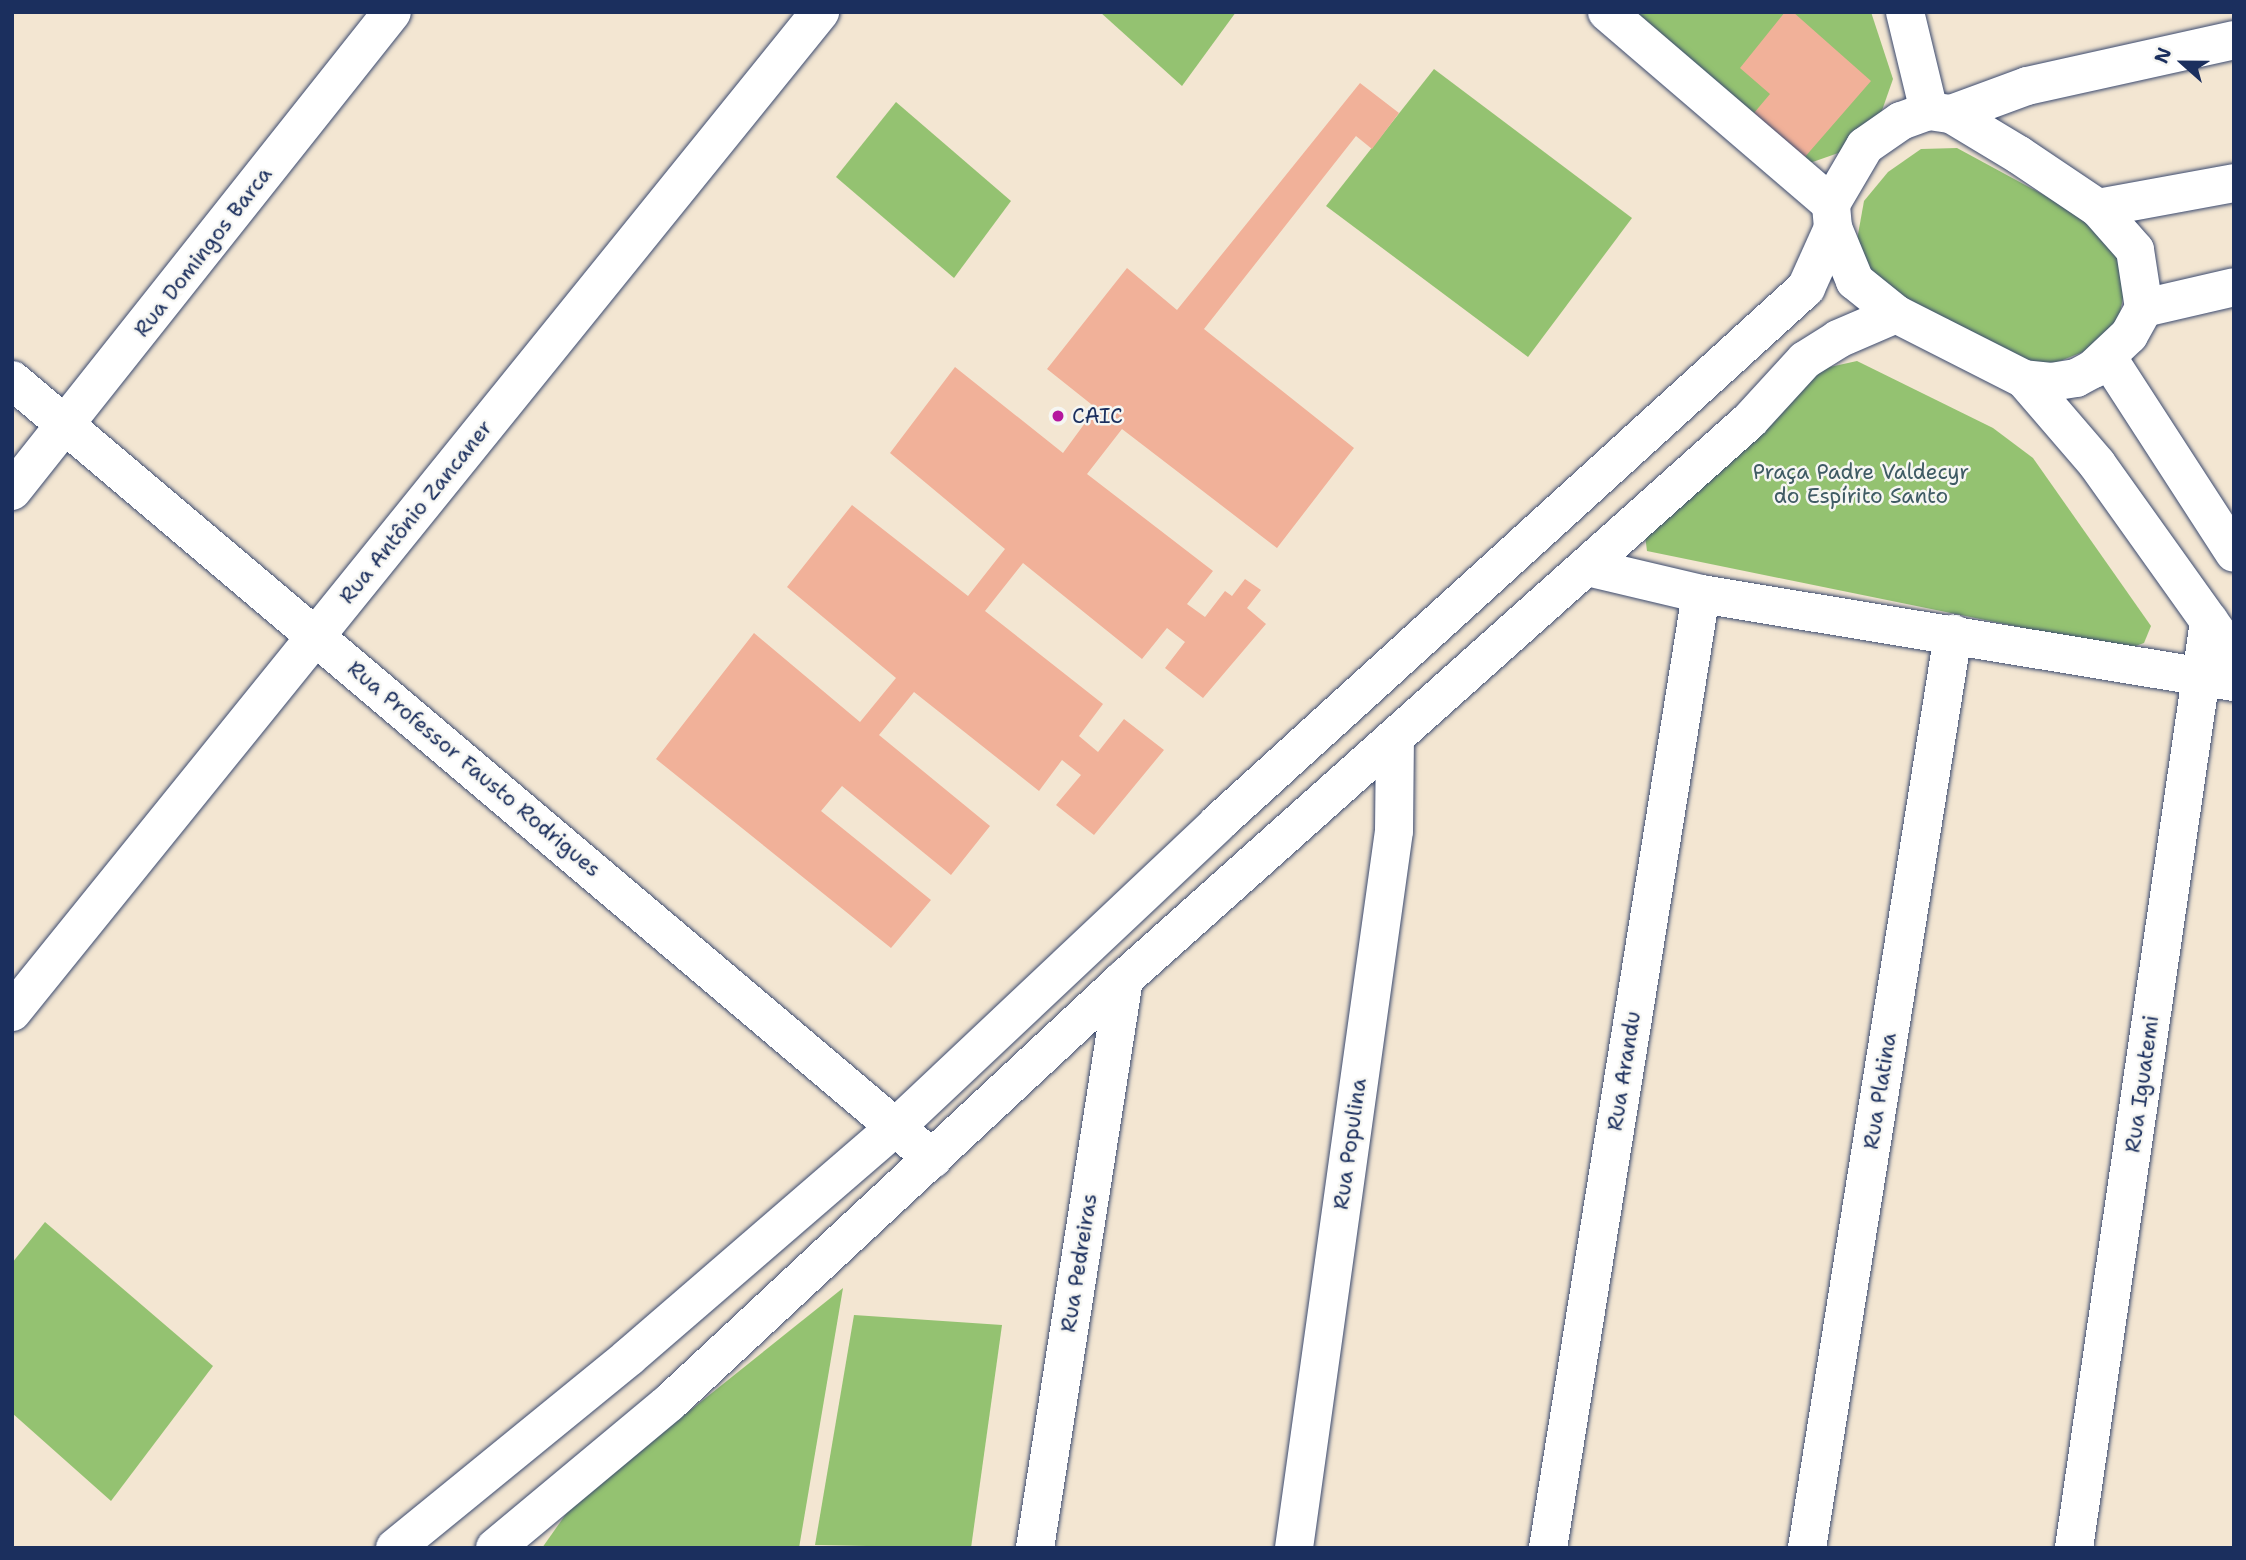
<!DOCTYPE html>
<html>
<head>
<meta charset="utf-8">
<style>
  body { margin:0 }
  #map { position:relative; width:2246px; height:1560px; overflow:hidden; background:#f3e6d2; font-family:"Shantell Sans",sans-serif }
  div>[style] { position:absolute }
  .green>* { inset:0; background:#94c271 }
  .building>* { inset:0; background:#f1b199 }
  .roads { filter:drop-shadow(0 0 2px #3b4a6f) drop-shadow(0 0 2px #3b4a6f) }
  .minor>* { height:38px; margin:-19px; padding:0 19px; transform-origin:19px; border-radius:19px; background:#fff }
  .major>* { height:38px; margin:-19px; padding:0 19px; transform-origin:19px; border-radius:19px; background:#fff }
  .dots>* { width:19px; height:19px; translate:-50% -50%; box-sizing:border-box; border:4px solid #f6f6f2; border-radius:50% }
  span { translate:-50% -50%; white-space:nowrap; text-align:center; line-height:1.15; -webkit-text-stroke:5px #f6f6f2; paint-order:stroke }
  .street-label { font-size:21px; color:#1b2f5e }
  .poi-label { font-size:21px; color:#1b2f5e }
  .left { translate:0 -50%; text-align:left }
  .park-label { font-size:21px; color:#3f5b64 }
  .frame { position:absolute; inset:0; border:14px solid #1b2f5e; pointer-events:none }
  .north { position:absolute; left:2148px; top:28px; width:70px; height:70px; -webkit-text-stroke:5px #f6f6f2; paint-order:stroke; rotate:291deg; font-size:19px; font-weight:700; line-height:28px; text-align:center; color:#1b2f5e }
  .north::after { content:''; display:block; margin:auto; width:24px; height:32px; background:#1b2f5e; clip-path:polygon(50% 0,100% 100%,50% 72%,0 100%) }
</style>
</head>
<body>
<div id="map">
  <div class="green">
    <div style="clip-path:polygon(1100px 12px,1236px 12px,1182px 86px)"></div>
    <div style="clip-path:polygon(1628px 12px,1871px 12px,1893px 79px,1879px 119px,1844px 151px,1807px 164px)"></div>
    <div style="clip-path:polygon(1434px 69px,1632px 218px,1528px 357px,1326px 206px)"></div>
    <div style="clip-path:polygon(896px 102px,1011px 201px,954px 278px,836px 177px)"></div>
    <div style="clip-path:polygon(1957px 148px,2092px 221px,2116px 244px,2126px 284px,2118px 322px,2088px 350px,2050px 365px,2017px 361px,1870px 279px,1857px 240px,1864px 201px,1888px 172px,1921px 149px)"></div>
    <div style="clip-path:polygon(1857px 361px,1993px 428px,2033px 458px,2151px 626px,2144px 643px,2127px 649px,1647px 551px,1645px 535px,1807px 372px)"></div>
    <div style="clip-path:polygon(45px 1222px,213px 1366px,111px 1501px,12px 1413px,12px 1263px)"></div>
    <div style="clip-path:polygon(843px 1288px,799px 1548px,542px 1548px,573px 1504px)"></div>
    <div style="clip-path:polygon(854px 1315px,1002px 1325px,971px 1548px,815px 1545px)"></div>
  </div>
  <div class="building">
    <div style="clip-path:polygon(1785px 12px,1793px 12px,1871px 81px,1804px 158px,1754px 113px,1770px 94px,1740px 68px)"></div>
    <div style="clip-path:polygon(1360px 83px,1399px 113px,1372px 149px,1356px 136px,1204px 329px,1354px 448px,1277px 548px,1122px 429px,1087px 474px,1213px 571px,1187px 604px,1205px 617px,1225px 591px,1232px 596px,1245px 579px,1261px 590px,1247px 608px,1266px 624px,1203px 698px,1165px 668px,1185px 642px,1167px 628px,1142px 659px,1023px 563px,985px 611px,1103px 704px,1079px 736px,1098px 752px,1124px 719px,1164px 750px,1094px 835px,1056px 805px,1081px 775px,1062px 760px,1039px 791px,914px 692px,879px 735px,990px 826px,951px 875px,842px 786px,821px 811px,931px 900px,891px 948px,656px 759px,754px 633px,860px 722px,896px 678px,787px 587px,852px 505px,968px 596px,1005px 549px,890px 453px,955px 367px,1063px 453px,1096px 408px,1047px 369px,1127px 268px,1177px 310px)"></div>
  </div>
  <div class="roads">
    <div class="minor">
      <div style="left:1607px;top:12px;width:295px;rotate:40.6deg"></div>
      <div style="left:1905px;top:12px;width:102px;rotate:76.4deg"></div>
      <div style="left:1951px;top:114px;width:81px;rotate:-20.2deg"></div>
      <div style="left:2027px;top:86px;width:212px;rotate:-12.5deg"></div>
      <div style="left:2098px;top:208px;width:138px;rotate:-10.4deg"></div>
      <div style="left:2144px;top:308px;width:92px;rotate:-13.1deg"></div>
      <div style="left:12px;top:380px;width:1206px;rotate:40.23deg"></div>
      <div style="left:12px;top:491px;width:611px;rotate:-51.57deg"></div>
      <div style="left:1587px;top:567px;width:117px;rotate:13.3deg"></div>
      <div style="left:1701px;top:594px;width:540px;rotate:9.38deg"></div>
      <div style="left:12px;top:1012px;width:1286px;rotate:-51.06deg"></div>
      <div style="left:1035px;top:1548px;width:576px;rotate:-81.11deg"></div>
      <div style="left:1294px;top:1548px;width:724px;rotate:-82.06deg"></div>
      <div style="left:1394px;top:831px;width:91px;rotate:-89.4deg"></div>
      <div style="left:1548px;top:1548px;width:966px;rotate:-80.89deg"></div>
      <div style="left:1807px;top:1548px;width:926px;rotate:-80.92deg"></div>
      <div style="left:2074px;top:1548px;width:937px;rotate:-81.71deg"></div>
    </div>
    <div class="major">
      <div style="left:1929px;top:111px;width:22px;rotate:8deg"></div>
      <div style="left:1951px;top:114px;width:79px;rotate:31.1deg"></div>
      <div style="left:2019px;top:155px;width:95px;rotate:33.9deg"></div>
      <div style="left:2098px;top:208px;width:56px;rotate:48.6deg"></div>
      <div style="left:2135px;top:250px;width:59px;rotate:81.2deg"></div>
      <div style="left:2144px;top:308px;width:31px;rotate:119deg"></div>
      <div style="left:2129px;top:335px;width:50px;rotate:136.6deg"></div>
      <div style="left:2093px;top:369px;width:19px;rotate:152deg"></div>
      <div style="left:2076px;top:378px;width:25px;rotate:171deg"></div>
      <div style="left:2051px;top:382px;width:27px;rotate:-174deg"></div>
      <div style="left:2024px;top:379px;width:144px;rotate:-153.1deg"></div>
      <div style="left:1896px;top:314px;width:53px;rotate:-141.2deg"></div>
      <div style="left:1855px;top:281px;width:57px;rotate:-112.5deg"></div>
      <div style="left:1833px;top:228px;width:24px;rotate:-95deg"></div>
      <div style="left:1831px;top:204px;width:67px;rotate:-59.6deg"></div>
      <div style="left:1865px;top:146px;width:44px;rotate:-34.8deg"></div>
      <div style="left:1901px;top:121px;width:30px;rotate:-20deg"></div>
      <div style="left:2108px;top:358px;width:232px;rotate:57.1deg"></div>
      <div style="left:2024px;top:379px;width:112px;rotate:49.3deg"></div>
      <div style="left:2097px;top:464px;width:236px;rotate:54.5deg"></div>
      <div style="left:395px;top:1548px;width:302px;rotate:-39.2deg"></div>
      <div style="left:629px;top:1357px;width:355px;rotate:-40.8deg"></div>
      <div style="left:898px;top:1125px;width:440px;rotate:-43.3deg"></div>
      <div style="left:1218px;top:823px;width:795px;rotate:-42.3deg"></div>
      <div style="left:1806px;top:288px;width:66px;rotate:-65.8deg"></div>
      <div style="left:495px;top:1548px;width:226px;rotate:-39.8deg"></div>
      <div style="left:669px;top:1403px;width:622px;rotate:-42.98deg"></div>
      <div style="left:1124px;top:979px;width:839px;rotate:-41.76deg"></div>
      <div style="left:1750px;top:420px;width:81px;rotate:-47.5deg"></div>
      <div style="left:1805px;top:360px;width:39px;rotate:-32deg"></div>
      <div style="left:1838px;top:339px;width:63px;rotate:-23.3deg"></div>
    </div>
  </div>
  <div class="dots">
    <div style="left:1058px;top:416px;background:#b5179e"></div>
  </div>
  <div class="street-label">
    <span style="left:203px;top:252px;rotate:-52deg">Rua Domingos Barca</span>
    <span style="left:416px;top:512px;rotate:-51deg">Rua Antônio Zancaner</span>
    <span style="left:474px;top:769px;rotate:40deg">Rua Professor Fausto Rodrigues</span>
    <span style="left:1624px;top:1071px;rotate:-81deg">Rua Arandu</span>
    <span style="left:2142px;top:1084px;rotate:-82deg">Rua Iguatemi</span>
    <span style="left:1880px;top:1091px;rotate:-81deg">Rua Platina</span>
    <span style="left:1350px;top:1144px;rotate:-82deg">Rua Populina</span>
    <span style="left:1079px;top:1263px;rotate:-81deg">Rua Pedreiras</span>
  </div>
  <div class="poi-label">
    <span class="left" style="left:1072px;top:416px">CAIC</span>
  </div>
  <div class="park-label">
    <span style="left:1861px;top:484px">Praça Padre Valdecyr<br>do Espírito Santo</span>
  </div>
  <div class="frame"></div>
  <div class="north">N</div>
</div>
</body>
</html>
